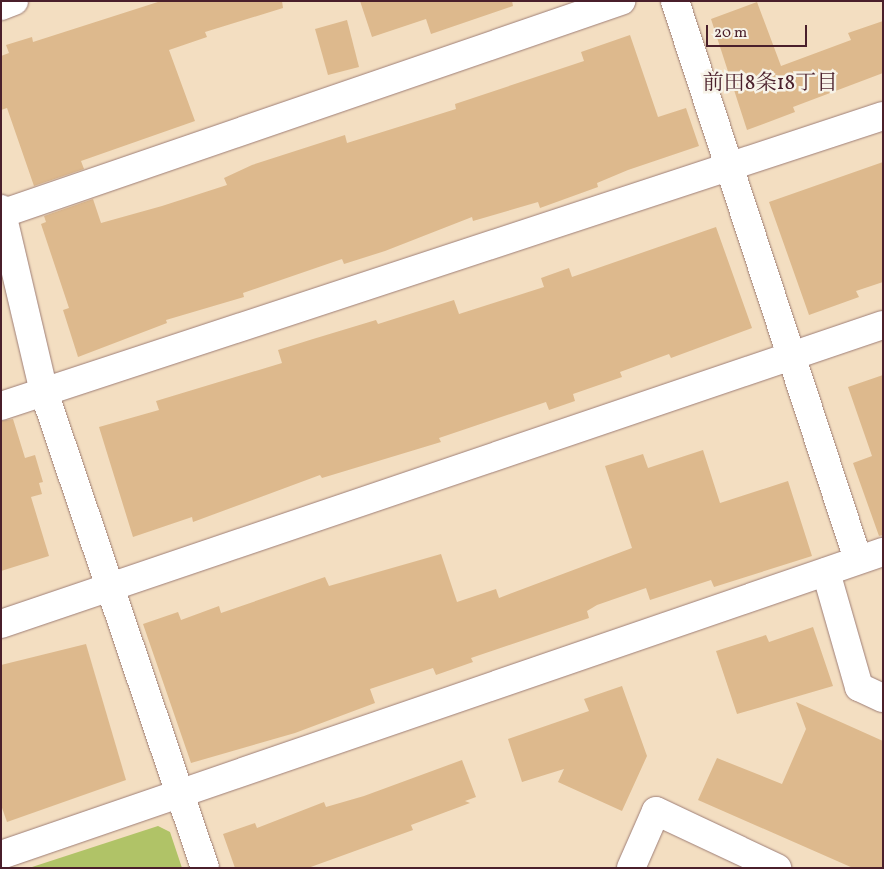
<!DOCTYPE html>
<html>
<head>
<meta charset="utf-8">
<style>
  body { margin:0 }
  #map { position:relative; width:884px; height:869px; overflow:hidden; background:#f3dec1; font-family:Vollkorn,"Noto Serif JP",serif }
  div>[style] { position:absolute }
  .green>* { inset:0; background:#b0c367 }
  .building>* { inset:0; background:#ddb98d }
  .roads { filter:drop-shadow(0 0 1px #9e7e76) drop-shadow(0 0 1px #9e7e76) }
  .street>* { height:28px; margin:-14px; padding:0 14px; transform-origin:14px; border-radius:14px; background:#fff }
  span { translate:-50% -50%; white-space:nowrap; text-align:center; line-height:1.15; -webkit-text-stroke:5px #f7f3e8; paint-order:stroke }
  .neighbourhood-label { font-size:21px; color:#4a1f2b }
  .frame { position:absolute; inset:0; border:2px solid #4a1f2b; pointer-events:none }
  .scale { position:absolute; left:706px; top:25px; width:101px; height:22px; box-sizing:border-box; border:2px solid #4a1f2b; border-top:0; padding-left:6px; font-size:15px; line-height:18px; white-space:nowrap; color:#4a1f2b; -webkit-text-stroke:4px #f7f3e8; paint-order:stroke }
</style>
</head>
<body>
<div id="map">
  <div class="green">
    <div style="clip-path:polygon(158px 826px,170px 832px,182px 868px,29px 868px)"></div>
  </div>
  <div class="building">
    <div style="clip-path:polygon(161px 1px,282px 1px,283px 8px,205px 32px,207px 37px,169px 50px,195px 121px,81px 161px,84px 169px,34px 186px,7px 108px,1px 110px,1px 56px,9px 53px,6px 45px,32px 37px,33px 42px)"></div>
    <div style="clip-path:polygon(360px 1px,512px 1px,513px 6px,431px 34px,426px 19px,372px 37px)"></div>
    <div style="clip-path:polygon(757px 2px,781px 66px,851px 40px,848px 33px,883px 21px,883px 73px,793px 107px,795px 112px,747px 130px,711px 19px)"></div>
    <div style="clip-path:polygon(347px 20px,359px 67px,328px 75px,315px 29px)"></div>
    <div style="clip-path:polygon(630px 35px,658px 117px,686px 108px,699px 146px,628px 170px,597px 183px,598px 187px,540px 208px,538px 202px,473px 221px,472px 217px,385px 251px,344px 264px,342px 259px,243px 293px,244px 297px,166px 320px,167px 323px,78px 357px,63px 310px,69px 308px,41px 224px,46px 222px,44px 216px,93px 199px,101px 223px,162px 206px,227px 185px,224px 178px,252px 165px,345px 135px,347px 143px,456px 109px,455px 104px,584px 61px,581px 52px)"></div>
    <div style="clip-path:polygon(883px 162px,883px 282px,856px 291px,859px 297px,809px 315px,769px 202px)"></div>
    <div style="clip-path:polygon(716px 227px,752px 328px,671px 358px,669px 354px,620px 372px,622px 377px,573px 394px,575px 401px,549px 410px,546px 402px,439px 438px,441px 442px,322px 478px,320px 475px,193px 522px,192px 517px,133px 537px,99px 427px,159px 410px,156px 401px,282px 363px,278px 350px,313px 339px,376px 320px,378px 324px,454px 300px,459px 314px,544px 287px,541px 278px,569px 268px,572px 277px)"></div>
    <div style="clip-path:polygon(883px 375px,883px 535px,879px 536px,853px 463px,872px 456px,848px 387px)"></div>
    <div style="clip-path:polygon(13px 419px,25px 458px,35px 455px,43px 482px,39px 483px,42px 494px,31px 497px,49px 556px,1px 571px,1px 421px)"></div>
    <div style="clip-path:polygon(703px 450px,720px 503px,788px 481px,812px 556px,714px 587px,711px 580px,650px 600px,646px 588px,597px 605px,587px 611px,589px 618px,471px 658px,473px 662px,436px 675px,433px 668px,370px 689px,375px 703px,295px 733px,191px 763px,143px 624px,178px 612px,181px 620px,219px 606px,221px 613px,325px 577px,329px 586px,441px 554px,457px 602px,496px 589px,499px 598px,632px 548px,605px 466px,643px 454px,648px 468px)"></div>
    <div style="clip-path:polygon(813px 627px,833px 686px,737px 714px,716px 651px,766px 635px,769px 642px)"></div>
    <div style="clip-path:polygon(86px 644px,126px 780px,7px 822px,1px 805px,1px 665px)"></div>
    <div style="clip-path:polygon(622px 686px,647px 756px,622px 811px,558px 782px,564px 769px,522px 782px,508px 739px,589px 711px,584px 699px)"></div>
    <div style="clip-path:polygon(796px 702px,883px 741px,883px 868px,853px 868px,698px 800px,717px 758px,782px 784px,806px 729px)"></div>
    <div style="clip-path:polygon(462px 760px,476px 797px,465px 801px,470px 803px,411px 825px,413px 830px,308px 868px,235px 868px,223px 834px,255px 823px,257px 828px,324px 802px,326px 807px,364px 796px)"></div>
  </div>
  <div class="roads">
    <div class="street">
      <div style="left:675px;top:1px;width:588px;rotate:71.87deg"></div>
      <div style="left:1px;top:6px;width:14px;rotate:-21deg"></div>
      <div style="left:1px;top:209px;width:188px;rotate:76.8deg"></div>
      <div style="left:44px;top:392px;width:502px;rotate:71.31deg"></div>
      <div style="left:1px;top:214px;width:656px;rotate:-18.96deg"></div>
      <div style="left:1px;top:406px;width:928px;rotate:-18.2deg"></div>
      <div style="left:826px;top:572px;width:120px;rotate:74deg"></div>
      <div style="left:859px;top:687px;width:26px;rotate:25deg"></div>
      <div style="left:1px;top:624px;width:931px;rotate:-18.73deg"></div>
      <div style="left:1px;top:855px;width:933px;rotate:-18.96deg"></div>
      <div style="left:631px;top:868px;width:62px;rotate:-66.3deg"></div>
      <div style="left:656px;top:811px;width:134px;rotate:25.2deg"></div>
    </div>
  </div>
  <div class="neighbourhood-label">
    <span style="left:770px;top:84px">前田8条18丁目</span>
  </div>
  <div class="frame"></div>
  <div class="scale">20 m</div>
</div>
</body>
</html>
